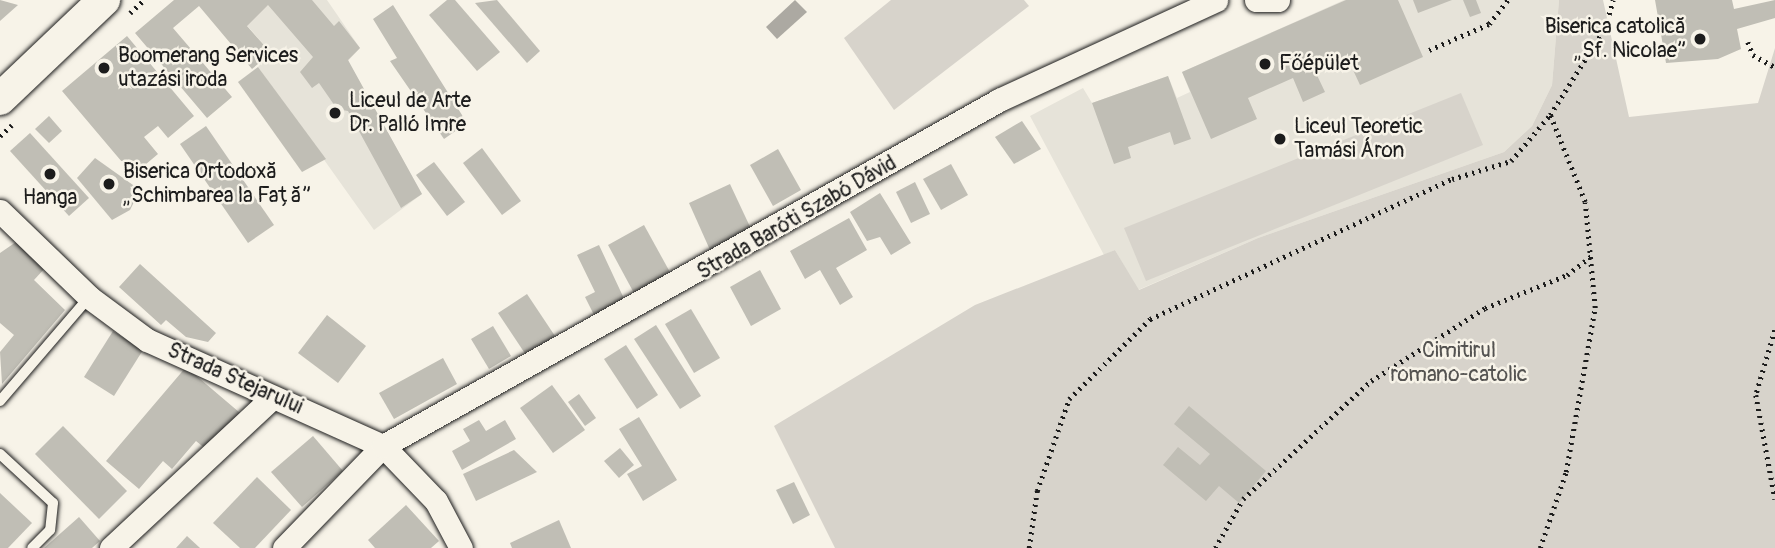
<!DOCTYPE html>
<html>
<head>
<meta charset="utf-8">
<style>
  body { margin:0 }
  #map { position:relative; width:1775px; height:548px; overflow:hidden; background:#f7f3e8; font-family:Pangolin,sans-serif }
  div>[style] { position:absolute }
  .built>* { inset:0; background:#e6e3d9 }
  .green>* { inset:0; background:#d7d3cb }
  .water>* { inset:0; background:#aca9a2 }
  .building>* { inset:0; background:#c0beb5 }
  .path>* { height:4.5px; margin-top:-2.25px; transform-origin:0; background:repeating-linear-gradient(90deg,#1c1c1c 0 2px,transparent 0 7px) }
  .roads { filter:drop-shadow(0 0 2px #1c1c1c) drop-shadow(0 0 2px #1c1c1c) }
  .service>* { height:10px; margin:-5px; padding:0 5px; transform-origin:5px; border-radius:5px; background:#f7f3e8 }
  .minor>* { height:23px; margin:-11.5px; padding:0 11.5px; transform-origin:11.5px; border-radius:11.5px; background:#f7f3e8 }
  .secondary>* { height:32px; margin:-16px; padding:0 16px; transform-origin:16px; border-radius:16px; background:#f7f3e8 }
  .dots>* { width:19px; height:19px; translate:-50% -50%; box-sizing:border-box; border:4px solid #f7f3e8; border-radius:50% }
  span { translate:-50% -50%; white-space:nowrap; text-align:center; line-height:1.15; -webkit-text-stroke:5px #f7f3e8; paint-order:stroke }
  .poi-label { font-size:21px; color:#1c1c1c }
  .right { translate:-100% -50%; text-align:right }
  .left { translate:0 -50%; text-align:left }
  .street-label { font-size:21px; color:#1c1c1c }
  .park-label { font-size:21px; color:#545351 }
</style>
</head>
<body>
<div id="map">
  <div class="built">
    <div style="clip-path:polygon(225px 0,327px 0,360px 48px,348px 61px,422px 194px,374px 230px,258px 67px,271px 53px)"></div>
    <div style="clip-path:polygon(1344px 0,1559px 0,1552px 85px,1532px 126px,1504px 152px,1258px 238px,1138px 290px,1115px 250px,1104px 255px,1030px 116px,1083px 88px,1092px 103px,1168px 76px,1177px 98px,1190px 92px,1182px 72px)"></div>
  </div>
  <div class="green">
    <div style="clip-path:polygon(891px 0,1024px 0,1029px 6px,894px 110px,844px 38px)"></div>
    <div style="clip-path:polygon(1559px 0,1603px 0,1629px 117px,1758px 103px,1775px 48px,1775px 548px,835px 548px,774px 426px,975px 305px,1115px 250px,1139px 290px,1258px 238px,1504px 152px,1532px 126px,1552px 85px)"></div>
    <div style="clip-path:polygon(1461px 93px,1483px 145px,1146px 281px,1124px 228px)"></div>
  </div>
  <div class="water">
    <div style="clip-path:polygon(795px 0,807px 12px,777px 39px,766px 27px)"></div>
  </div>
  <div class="building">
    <div style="clip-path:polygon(0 0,18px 5px,0 21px)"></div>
    <div style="clip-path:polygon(174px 0,312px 0,334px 26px,339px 21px,360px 48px,348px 60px,422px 194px,401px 208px,348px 111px,337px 109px,319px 83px,312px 88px,300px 72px,313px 57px,268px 5px,247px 26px,271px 53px,252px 69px,199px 6px,173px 28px,232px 97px,207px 118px,135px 33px)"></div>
    <div style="clip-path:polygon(447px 0,455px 0,500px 52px,477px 71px,429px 15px)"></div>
    <div style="clip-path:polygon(497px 0,540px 51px,527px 63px,475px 3px)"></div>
    <div style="clip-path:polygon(1346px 0,1398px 0,1423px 57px,1360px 85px,1347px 57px,1315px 71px,1325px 92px,1303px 102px,1293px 78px,1248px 98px,1257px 119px,1211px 139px,1182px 72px)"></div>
    <div style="clip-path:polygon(1413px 0,1452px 0,1418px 13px)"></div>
    <div style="clip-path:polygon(1463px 0,1476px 0,1481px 13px,1470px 17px)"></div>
    <div style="clip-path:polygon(1655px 0,1732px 0,1734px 9px,1775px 0,1775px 18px,1737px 29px,1741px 49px,1718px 59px,1666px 63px)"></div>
    <div style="clip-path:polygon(393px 5px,467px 123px,444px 139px,390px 61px,397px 58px,373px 19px)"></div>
    <div style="clip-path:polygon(127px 36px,194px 116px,168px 138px,158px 126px,144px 137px,158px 154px,133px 175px,62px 91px)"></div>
    <div style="clip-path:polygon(258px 67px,326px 159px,302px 172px,238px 82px)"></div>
    <div style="clip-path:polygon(1168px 76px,1191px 139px,1174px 145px,1170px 132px,1128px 147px,1131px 158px,1114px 164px,1092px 103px)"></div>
    <div style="clip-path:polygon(49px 116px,62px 131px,49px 143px,35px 129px)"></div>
    <div style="clip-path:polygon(1022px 121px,1041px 149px,1014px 164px,995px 137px)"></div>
    <div style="clip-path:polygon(206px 126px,274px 225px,248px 243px,180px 144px)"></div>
    <div style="clip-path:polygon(30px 133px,89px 198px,69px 216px,10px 151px)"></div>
    <div style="clip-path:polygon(482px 148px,521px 201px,502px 215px,463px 163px)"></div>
    <div style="clip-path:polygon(778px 149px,801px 190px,773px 206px,750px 165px)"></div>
    <div style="clip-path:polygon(95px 158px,140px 190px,130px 210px,112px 220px,77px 178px)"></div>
    <div style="clip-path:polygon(434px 162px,465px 202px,447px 216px,416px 175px)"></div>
    <div style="clip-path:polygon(951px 164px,968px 195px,941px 210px,923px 179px)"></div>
    <div style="clip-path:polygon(915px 182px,930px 214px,911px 223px,896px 192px)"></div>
    <div style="clip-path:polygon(730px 184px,752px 231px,710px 250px,689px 203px)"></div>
    <div style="clip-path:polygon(880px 193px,911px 243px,891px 255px,880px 237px,867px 241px,850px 212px)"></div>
    <div style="clip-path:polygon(849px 218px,867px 250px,836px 268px,853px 297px,840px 305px,820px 270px,805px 279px,790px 251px)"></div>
    <div style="clip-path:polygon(644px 225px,671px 274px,635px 295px,608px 245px)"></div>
    <div style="clip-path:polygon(16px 242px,45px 268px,34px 280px,65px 310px,2px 384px,0 352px,14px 335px,0 323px,0 253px)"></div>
    <div style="clip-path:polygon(599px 245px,627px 305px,596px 319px,585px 297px,595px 292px,577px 255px)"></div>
    <div style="clip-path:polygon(140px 264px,216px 333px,208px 342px,186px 337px,166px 320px,161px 325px,119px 287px)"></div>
    <div style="clip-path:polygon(760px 270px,781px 309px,751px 326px,730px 287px)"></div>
    <div style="clip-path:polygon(527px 294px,555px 336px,526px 355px,498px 313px)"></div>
    <div style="clip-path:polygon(691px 309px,720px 358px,694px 373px,665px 324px)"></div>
    <div style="clip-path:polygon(327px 315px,366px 346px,338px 383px,298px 353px)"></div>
    <div style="clip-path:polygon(656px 325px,701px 396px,680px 409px,634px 339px)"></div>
    <div style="clip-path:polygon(493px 326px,511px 356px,489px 369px,471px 339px)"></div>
    <div style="clip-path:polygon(113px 331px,143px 350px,114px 396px,84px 377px)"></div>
    <div style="clip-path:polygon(626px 345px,658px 395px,637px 409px,604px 359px)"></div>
    <div style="clip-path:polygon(443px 358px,457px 384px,394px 419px,379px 393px)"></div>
    <div style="clip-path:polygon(186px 367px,246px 418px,207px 450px,196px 441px,172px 469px,163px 461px,139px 489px,106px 461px)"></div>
    <div style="clip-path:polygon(552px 385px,585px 430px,553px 453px,520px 408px)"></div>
    <div style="clip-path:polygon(579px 394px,596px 418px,585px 426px,568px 402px)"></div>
    <div style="clip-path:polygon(1189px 406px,1266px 471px,1239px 503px,1219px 486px,1206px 501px,1163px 465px,1178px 447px,1200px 465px,1210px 454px,1174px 424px)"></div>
    <div style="clip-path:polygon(639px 417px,677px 480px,643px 501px,627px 474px,642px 466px,619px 429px)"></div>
    <div style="clip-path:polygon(479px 420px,486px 431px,505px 420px,516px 439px,462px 470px,452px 451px,470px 441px,463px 429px)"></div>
    <div style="clip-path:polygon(63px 426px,127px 491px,99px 519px,35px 454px)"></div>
    <div style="clip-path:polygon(313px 436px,343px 471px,302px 507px,271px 472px)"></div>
    <div style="clip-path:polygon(620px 448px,634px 465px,619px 478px,604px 461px)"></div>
    <div style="clip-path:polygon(514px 450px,537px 472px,476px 501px,463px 474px)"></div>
    <div style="clip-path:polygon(257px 477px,291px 510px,255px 548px,240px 548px,213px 523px)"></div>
    <div style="clip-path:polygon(794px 482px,810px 515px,793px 524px,776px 490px)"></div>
    <div style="clip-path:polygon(0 493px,32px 523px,8px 548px,0 548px)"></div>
    <div style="clip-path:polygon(406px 505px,439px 541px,431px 548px,375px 548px,368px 540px)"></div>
    <div style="clip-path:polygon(79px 517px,100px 541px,92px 548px,44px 548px)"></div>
    <div style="clip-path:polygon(559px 520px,571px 548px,512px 548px,510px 543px)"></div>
    <div style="clip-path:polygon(187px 536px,200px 548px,176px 548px)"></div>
  </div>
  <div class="path">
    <div style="left:130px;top:13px;width:19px;rotate:-43deg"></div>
    <div style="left:1748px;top:42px;width:14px;rotate:69deg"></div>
    <div style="left:1753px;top:55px;width:25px;rotate:29deg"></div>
    <div style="left:1429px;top:50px;width:65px;rotate:-23.4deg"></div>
    <div style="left:1489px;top:24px;width:31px;rotate:-52deg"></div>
    <div style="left:0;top:136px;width:16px;rotate:-43deg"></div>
    <div style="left:1775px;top:330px;width:68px;rotate:106.3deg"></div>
    <div style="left:1756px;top:395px;width:106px;rotate:79.6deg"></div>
    <div style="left:1029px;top:548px;width:58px;rotate:-82deg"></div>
    <div style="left:1037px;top:491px;width:97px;rotate:-70.8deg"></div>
    <div style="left:1069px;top:399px;width:114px;rotate:-44.6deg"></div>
    <div style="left:1150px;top:319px;width:333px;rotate:-24.9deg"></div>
    <div style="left:1452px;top:179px;width:62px;rotate:-17deg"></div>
    <div style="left:1511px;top:161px;width:60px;rotate:-49.7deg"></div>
    <div style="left:1550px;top:115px;width:103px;rotate:-57.7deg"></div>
    <div style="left:1605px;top:28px;width:29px;rotate:-74deg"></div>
    <div style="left:1215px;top:548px;width:56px;rotate:-60.3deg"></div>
    <div style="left:1243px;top:499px;width:174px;rotate:-42.7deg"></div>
    <div style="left:1371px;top:381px;width:135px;rotate:-32.6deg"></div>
    <div style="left:1485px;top:308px;width:88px;rotate:-21.9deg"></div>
    <div style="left:1567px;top:275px;width:31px;rotate:-38deg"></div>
    <div style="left:1540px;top:548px;width:80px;rotate:-71.1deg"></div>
    <div style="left:1566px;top:472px;width:167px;rotate:-80deg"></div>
    <div style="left:1595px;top:308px;width:106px;rotate:-95.4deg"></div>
    <div style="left:1585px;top:202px;width:94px;rotate:-111.9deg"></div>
  </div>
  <div class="roads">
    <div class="service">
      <div style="left:0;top:401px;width:137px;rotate:-49.4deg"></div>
      <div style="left:0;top:454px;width:72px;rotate:42.8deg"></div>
      <div style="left:53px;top:503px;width:27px;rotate:96deg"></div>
      <div style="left:50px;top:530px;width:25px;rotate:135deg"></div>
    </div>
    <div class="minor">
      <div style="left:1256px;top:0;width:22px"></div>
      <div style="left:0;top:211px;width:124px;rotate:44deg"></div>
      <div style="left:89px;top:297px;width:72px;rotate:36.6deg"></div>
      <div style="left:147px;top:340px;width:259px;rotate:24.2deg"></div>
      <div style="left:383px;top:446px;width:76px;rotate:46.1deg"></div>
      <div style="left:436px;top:501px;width:53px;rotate:62deg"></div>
      <div style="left:111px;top:548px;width:221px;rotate:-43deg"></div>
      <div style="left:284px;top:548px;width:142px;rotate:-45.9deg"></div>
      <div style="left:383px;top:446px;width:707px;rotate:-29.32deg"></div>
      <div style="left:999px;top:100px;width:239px;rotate:-24.7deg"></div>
    </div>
    <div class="secondary">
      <div style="left:0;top:99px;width:144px;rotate:-43.6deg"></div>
    </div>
  </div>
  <div class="dots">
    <div style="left:1700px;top:39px;background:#1c1c1c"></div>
    <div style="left:1265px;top:64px;background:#1c1c1c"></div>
    <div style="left:104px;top:68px;background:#1c1c1c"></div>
    <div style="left:335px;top:113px;background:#1c1c1c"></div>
    <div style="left:1280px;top:139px;background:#1c1c1c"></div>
    <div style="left:50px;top:174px;background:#1c1c1c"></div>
    <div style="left:109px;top:184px;background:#1c1c1c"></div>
  </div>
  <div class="poi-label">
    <span class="right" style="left:1686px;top:39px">Biserica catolică<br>„Sf. Nicolae”</span>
    <span class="left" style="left:118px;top:68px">Boomerang Services<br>utazási iroda</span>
    <span class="left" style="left:1279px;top:64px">Főépület</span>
    <span class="left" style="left:349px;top:113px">Liceul de Arte<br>Dr. Palló Imre</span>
    <span class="left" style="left:1294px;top:139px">Liceul Teoretic<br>Tamási Áron</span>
    <span class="left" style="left:123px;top:184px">Biserica Ortodoxă<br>„Schimbarea la Față”</span>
    <span style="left:50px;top:198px">Hanga</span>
  </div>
  <div class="street-label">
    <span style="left:797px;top:218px;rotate:-30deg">Strada Baróti Szabó Dávid</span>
    <span style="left:235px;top:379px;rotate:24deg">Strada Stejarului</span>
  </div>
  <div class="park-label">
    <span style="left:1459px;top:363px">Cimitirul<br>romano-catolic</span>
  </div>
</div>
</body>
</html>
